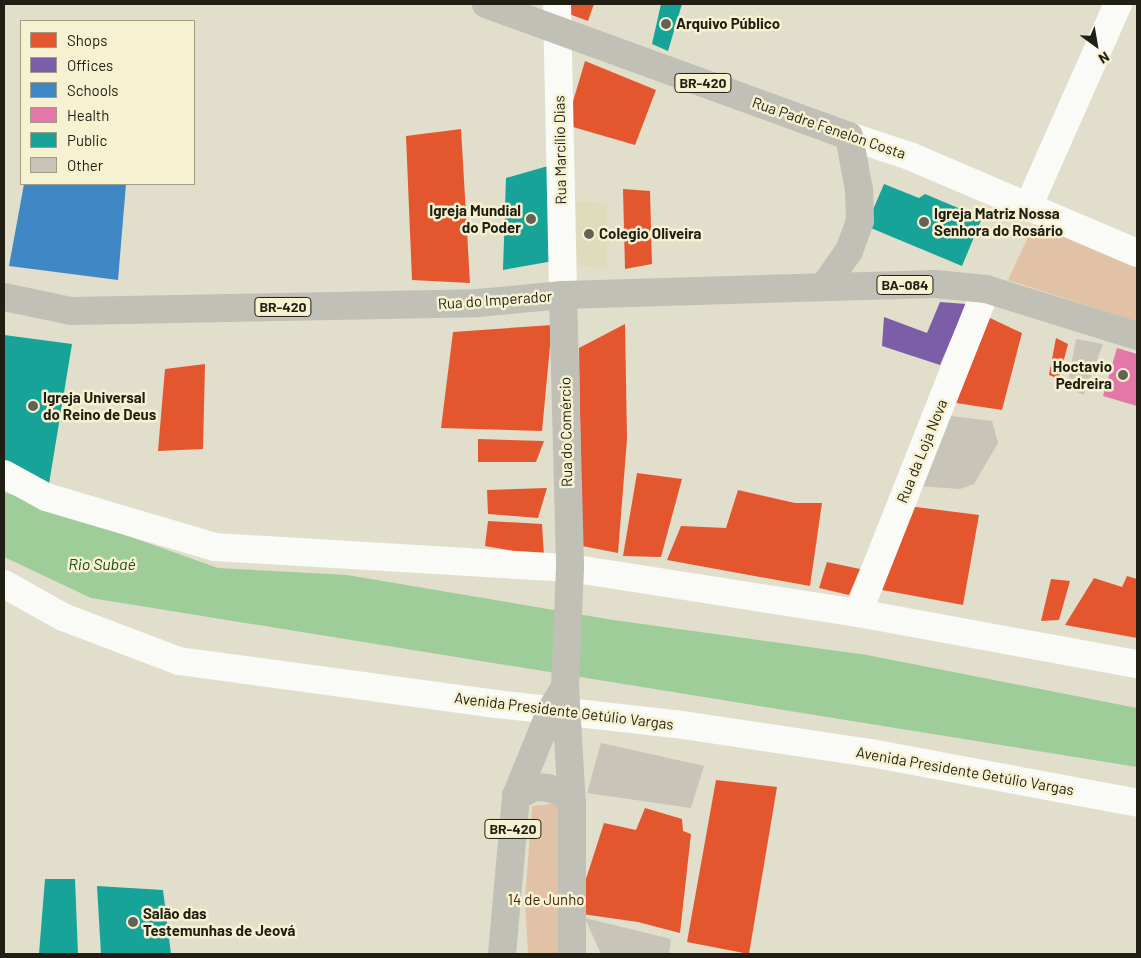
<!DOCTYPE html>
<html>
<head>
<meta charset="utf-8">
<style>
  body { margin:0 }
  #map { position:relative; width:1141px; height:958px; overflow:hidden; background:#e1decc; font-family:Barlow,sans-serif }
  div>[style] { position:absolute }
  .built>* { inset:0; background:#dfdbbd }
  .green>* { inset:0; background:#e1c2a6 }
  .water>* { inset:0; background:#9ecd9a }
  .shops>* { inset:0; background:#e4572e }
  .offices>* { inset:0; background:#7b5ea7 }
  .schools>* { inset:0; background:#3f88c5 }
  .health>* { inset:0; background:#e377a8 }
  .public>* { inset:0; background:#17a398 }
  .building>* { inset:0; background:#c8c4b7 }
  .minor>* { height:28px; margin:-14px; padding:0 14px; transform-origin:14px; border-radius:14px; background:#fafaf7 }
  .tertiary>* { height:28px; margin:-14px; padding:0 14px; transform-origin:14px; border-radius:14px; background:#fafaf7 }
  .primary>* { height:28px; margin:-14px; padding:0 14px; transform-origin:14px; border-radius:14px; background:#c0c0b7 }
  .dots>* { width:14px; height:14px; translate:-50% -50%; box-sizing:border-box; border:2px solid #f6f1d1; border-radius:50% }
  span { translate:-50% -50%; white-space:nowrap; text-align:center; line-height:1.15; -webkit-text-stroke:5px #f6f1d1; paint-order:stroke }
  .shield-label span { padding:1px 4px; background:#f6f1d1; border:1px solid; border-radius:4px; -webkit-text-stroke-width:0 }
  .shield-label { font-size:14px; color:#211f13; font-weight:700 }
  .poi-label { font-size:15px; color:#211f13; font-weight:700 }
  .left { translate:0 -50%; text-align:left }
  .right { translate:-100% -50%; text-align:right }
  .street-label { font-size:15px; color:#211f13 }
  .park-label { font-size:15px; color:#42240c }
  .water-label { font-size:16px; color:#1a4a1f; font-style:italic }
  .frame { position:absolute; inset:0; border:5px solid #211f13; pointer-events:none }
  .legend { position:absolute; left:20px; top:20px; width:175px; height:165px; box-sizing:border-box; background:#f6f1d1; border:1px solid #a19d85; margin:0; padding:6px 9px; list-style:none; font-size:15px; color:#211f13 }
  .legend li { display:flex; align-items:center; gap:10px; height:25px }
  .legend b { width:25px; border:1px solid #a19d85 }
  .north { position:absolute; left:1071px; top:20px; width:50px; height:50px; -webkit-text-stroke:4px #f6f1d1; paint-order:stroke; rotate:148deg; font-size:14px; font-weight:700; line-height:20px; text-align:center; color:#211f13 }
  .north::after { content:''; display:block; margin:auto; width:18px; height:22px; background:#211f13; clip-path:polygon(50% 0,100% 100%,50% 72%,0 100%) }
</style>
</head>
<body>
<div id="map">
  <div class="built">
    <div style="clip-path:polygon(572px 201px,607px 203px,607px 269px,569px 264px)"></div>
  </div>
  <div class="green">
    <div style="clip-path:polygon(1035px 222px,1137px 263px,1137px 322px,1008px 280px)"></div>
    <div style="clip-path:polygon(564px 803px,567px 954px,528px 954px,525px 900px,532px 806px)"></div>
  </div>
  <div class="water">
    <div style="clip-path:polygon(4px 492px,218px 568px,347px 575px,613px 620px,867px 655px,1137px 708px,1137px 767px,91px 598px,4px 557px)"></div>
  </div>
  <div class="shops">
    <div style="clip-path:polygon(571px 4px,594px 4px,588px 21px,569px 14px)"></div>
    <div style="clip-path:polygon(585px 61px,656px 90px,635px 145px,566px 125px)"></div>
    <div style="clip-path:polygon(461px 129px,470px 283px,412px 280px,406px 136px)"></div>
    <div style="clip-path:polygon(623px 189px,650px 191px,652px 264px,625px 269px)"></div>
    <div style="clip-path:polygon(990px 318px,1022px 333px,1002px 410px,956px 403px)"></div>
    <div style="clip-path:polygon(625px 324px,627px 439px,618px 553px,582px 546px,579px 348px)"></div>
    <div style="clip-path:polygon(552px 325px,542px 431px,441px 428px,453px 332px)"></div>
    <div style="clip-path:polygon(1056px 338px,1068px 344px,1059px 379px,1049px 375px)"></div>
    <div style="clip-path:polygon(205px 364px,203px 449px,158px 451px,165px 369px)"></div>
    <div style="clip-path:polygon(478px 439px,544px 441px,536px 462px,478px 462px)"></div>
    <div style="clip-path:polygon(637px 473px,682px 479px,661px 557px,623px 556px)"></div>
    <div style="clip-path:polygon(547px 488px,538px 518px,488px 514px,487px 490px)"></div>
    <div style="clip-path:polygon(738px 490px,795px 503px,822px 503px,810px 586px,667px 560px,681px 526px,726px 528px)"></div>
    <div style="clip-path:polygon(908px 506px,979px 515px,963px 605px,877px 589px)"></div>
    <div style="clip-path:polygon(488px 521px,542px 524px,544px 556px,485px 546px)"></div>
    <div style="clip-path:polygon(827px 562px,860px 569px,849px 595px,819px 588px)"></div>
    <div style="clip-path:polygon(1127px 576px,1137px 579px,1137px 638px,1065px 625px,1094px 578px,1122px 587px)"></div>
    <div style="clip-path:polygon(1051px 579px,1070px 581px,1059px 620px,1041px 621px)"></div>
    <div style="clip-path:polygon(716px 780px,777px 787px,749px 954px,687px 942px)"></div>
    <div style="clip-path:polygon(645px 808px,682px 819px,683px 831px,691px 834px,680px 933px,638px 922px,575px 913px,604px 823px,636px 830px)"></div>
  </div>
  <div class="offices">
    <div style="clip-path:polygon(940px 302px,966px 304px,940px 365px,882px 346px,884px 317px,927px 333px)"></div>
  </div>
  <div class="schools">
    <div style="clip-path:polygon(24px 184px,126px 184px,118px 280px,9px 266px)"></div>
  </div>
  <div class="health">
    <div style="clip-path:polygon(1117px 348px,1137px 354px,1137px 406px,1103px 396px)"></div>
  </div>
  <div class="public">
    <div style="clip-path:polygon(661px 4px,682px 4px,668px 51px,652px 44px)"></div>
    <div style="clip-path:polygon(555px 164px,559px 260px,503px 270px,506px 178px)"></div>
    <div style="clip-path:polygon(884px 184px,919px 198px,925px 194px,982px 218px,962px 266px,866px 226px)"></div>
    <div style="clip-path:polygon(4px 335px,72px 344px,48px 490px,4px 467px)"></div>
    <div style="clip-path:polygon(45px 879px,75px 879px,78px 954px,39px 954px)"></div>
    <div style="clip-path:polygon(97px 886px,163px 890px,171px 954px,101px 954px)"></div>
  </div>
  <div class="building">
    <div style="clip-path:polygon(1076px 339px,1103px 344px,1084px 395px,1067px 388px)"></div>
    <div style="clip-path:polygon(951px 416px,992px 421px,998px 443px,974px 484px,960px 489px,918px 486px)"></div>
    <div style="clip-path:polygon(601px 743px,704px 766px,691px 808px,587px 793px)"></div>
    <div style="clip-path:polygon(585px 918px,671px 939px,669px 954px,601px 954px)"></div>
  </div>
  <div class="minor">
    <div style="left:1028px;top:207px;width:222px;rotate:-66.1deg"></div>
    <div style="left:4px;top:474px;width:48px;rotate:28.7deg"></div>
    <div style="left:46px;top:497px;width:176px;rotate:16.5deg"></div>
    <div style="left:215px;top:547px;width:356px;rotate:3.4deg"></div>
    <div style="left:570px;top:568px;width:291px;rotate:8.9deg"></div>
    <div style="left:858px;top:613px;width:284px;rotate:10.4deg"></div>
    <div style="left:4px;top:584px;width:68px;rotate:29.2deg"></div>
    <div style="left:63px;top:617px;width:124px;rotate:20.8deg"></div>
    <div style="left:179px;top:661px;width:312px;rotate:7.7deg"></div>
    <div style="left:488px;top:703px;width:189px;rotate:6.4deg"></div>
    <div style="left:676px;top:724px;width:197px;rotate:8.5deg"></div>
    <div style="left:871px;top:753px;width:271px;rotate:10.6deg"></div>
    <div style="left:858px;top:613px;width:348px;rotate:-68.4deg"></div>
  </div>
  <div class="tertiary">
    <div style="left:557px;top:4px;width:291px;rotate:88.8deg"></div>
    <div style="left:849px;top:136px;width:66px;rotate:18.4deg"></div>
    <div style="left:912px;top:157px;width:245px;rotate:23.1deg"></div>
  </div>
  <div class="primary">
    <div style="left:486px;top:4px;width:386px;rotate:20deg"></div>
    <div style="left:849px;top:136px;width:55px;rotate:79.5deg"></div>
    <div style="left:859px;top:190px;width:31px;rotate:88deg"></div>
    <div style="left:860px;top:221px;width:32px;rotate:110deg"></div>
    <div style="left:849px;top:251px;width:43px;rotate:125.5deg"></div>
    <div style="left:563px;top:295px;width:273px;rotate:88.5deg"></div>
    <div style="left:570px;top:568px;width:119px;rotate:92.4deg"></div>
    <div style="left:565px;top:687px;width:117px;rotate:86.6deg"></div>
    <div style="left:572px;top:804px;width:150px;rotate:90deg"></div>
    <div style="left:4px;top:297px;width:68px;rotate:11.8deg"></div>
    <div style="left:71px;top:311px;width:406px;rotate:-1.1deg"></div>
    <div style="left:477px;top:303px;width:86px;rotate:-5.3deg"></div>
    <div style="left:563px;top:295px;width:372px;rotate:-1.7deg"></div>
    <div style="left:935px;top:284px;width:51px;rotate:5.6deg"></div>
    <div style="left:986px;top:289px;width:158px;rotate:17.3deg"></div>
    <div style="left:516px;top:796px;width:21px;rotate:-25deg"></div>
    <div style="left:535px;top:787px;width:13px;rotate:4deg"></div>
    <div style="left:548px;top:788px;width:16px;rotate:18deg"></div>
    <div style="left:563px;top:793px;width:14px;rotate:51deg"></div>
    <div style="left:502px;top:954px;width:159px;rotate:-84.9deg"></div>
    <div style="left:516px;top:796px;width:93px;rotate:-67.9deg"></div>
    <div style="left:551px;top:710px;width:27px;rotate:-59deg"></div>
  </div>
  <div class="dots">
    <div style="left:666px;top:24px;background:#646254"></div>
    <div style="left:531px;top:219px;background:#646254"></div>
    <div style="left:924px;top:222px;background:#646254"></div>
    <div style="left:589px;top:234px;background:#646254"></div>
    <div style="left:1123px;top:375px;background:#646254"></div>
    <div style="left:33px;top:406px;background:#646254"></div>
    <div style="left:133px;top:922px;background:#646254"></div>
  </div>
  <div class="shield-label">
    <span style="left:703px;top:83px">BR-420</span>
    <span style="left:905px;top:285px">BA-084</span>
    <span style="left:283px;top:307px">BR-420</span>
    <span style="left:513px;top:829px">BR-420</span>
  </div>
  <div class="poi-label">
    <span class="left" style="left:676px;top:24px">Arquivo Público</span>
    <span class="right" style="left:521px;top:219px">Igreja Mundial<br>do Poder</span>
    <span class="left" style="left:934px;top:222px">Igreja Matriz Nossa<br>Senhora do Rosário</span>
    <span class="left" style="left:599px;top:234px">Colegio Oliveira</span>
    <span class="right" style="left:1112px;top:375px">Hoctavio<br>Pedreira</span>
    <span class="left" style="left:43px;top:406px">Igreja Universal<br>do Reino de Deus</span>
    <span class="left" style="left:143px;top:922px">Salão das<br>Testemunhas de Jeová</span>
  </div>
  <div class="street-label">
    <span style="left:829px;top:128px;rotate:19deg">Rua Padre Fenelon Costa</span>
    <span style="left:560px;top:150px;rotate:-91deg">Rua Marcílio Dias</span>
    <span style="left:495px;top:300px;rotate:-4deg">Rua do Imperador</span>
    <span style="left:566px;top:432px;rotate:-91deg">Rua do Comércio</span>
    <span style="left:922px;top:451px;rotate:-68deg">Rua da Loja Nova</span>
    <span style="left:564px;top:711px;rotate:7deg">Avenida Presidente Getúlio Vargas</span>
    <span style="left:965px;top:771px;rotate:10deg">Avenida Presidente Getúlio Vargas</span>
  </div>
  <div class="park-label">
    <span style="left:546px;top:900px">14 de Junho</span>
  </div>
  <div class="water-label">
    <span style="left:102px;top:564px">Rio Subaé</span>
  </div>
  <div class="frame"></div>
  <ul class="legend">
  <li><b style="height:14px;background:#e4572e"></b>Shops</li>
  <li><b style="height:14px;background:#7b5ea7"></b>Offices</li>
  <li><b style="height:14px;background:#3f88c5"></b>Schools</li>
  <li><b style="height:14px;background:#e377a8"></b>Health</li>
  <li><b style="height:14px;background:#17a398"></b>Public</li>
  <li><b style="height:14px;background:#c8c4b7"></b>Other</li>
  </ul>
  <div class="north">N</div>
</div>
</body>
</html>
